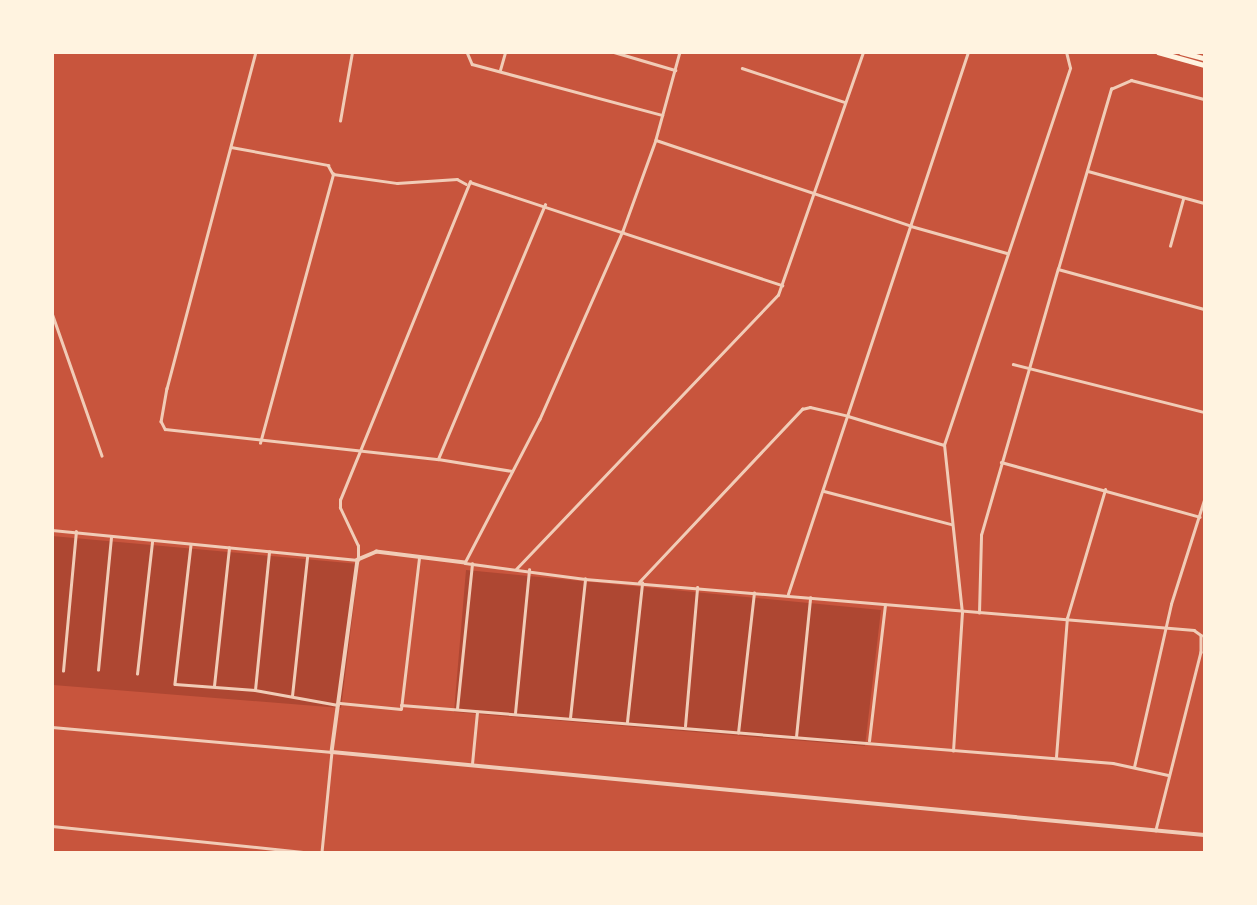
<!DOCTYPE html>
<html>
<head>
<meta charset="utf-8">
<style>
  body { margin:0 }
  #map { position:relative; width:1257px; height:905px; overflow:hidden; background:#c8553d; font-family:Helvetica,sans-serif }
  div>[style] { position:absolute }
  .green>* { inset:0; background:#ae4732 }
  .minor>* { height:2.5px; margin:-1.25px; padding:0 1.25px; transform-origin:1.25px; border-radius:1.25px; background:#f1ccb7 }
  .tertiary>* { height:3.5px; margin:-1.75px; padding:0 1.75px; transform-origin:1.75px; border-radius:1.75px; background:#f1ccb7 }
  .trunk>* { height:4.5px; margin:-2.25px; padding:0 2.25px; transform-origin:2.25px; border-radius:2.25px; background:#fff3e0 }
  span { translate:-50% -50%; white-space:nowrap; text-align:center; line-height:1.15; -webkit-text-stroke:6px #fff3e0; paint-order:stroke }
  .frame { position:absolute; inset:0; border:54px solid #fff3e0; pointer-events:none }
</style>
</head>
<body>
<div id="map">
  <div class="green">
    <div style="clip-path:polygon(52px 536px,359px 564px,341px 708px,53px 685px)"></div>
    <div style="clip-path:polygon(466px 570px,881px 610px,865px 746px,454px 712px)"></div>
  </div>
  <div class="minor">
    <div style="left:256px;top:52px;width:348px;rotate:104.8deg"></div>
    <div style="left:167px;top:388px;width:34px;rotate:100deg"></div>
    <div style="left:161px;top:421px;width:9px;rotate:63deg"></div>
    <div style="left:165px;top:429px;width:275px;rotate:6.3deg"></div>
    <div style="left:438px;top:459px;width:75px;rotate:9.2deg"></div>
    <div style="left:467px;top:52px;width:13px;rotate:67deg"></div>
    <div style="left:472px;top:64px;width:197px;rotate:15deg"></div>
    <div style="left:614px;top:52px;width:64px;rotate:16.4deg"></div>
    <div style="left:680px;top:52px;width:91px;rotate:105.3deg"></div>
    <div style="left:656px;top:140px;width:97px;rotate:109.9deg"></div>
    <div style="left:623px;top:231px;width:206px;rotate:113.8deg"></div>
    <div style="left:540px;top:419px;width:162px;rotate:117.5deg"></div>
    <div style="left:465px;top:563px;width:121px;rotate:7.6deg"></div>
    <div style="left:585px;top:579px;width:611px;rotate:4.79deg"></div>
    <div style="left:1194px;top:630px;width:9px;rotate:36deg"></div>
    <div style="left:1201px;top:635px;width:17px;rotate:90deg"></div>
    <div style="left:1201px;top:652px;width:184px;rotate:104.2deg"></div>
    <div style="left:742px;top:68px;width:108px;rotate:18.3deg"></div>
    <div style="left:500px;top:70px;width:19px;rotate:-74deg"></div>
    <div style="left:340px;top:121px;width:70px;rotate:-80.1deg"></div>
    <div style="left:656px;top:140px;width:269px;rotate:18.6deg"></div>
    <div style="left:911px;top:226px;width:100px;rotate:15.7deg"></div>
    <div style="left:231px;top:147px;width:99px;rotate:10.5deg"></div>
    <div style="left:328px;top:165px;width:10px;rotate:61deg"></div>
    <div style="left:1088px;top:171px;width:120px;rotate:15.4deg"></div>
    <div style="left:333px;top:174px;width:65px;rotate:8deg"></div>
    <div style="left:397px;top:183px;width:60px;rotate:-3.8deg"></div>
    <div style="left:457px;top:179px;width:10px;rotate:29deg"></div>
    <div style="left:1170px;top:246px;width:49px;rotate:-74.5deg"></div>
    <div style="left:1058px;top:269px;width:188px;rotate:-73.6deg"></div>
    <div style="left:1111px;top:89px;width:22px;rotate:-24deg"></div>
    <div style="left:1131px;top:80px;width:75px;rotate:14.6deg"></div>
    <div style="left:52px;top:313px;width:151px;rotate:70.7deg"></div>
    <div style="left:1013px;top:364px;width:197px;rotate:14.1deg"></div>
    <div style="left:260px;top:443px;width:279px;rotate:-74.8deg"></div>
    <div style="left:438px;top:459px;width:276px;rotate:-67.2deg"></div>
    <div style="left:1001px;top:462px;width:206px;rotate:15.4deg"></div>
    <div style="left:824px;top:491px;width:131px;rotate:14.6deg"></div>
    <div style="left:52px;top:530px;width:307px;rotate:5.6deg"></div>
    <div style="left:358px;top:560px;width:14px;rotate:-90deg"></div>
    <div style="left:358px;top:546px;width:42px;rotate:-115.3deg"></div>
    <div style="left:340px;top:508px;width:8px;rotate:-90deg"></div>
    <div style="left:340px;top:500px;width:344px;rotate:-67.8deg"></div>
    <div style="left:470px;top:182px;width:329px;rotate:18.3deg"></div>
    <div style="left:191px;top:545px;width:140px;rotate:96.6deg"></div>
    <div style="left:175px;top:684px;width:80px;rotate:4.3deg"></div>
    <div style="left:255px;top:690px;width:84px;rotate:10.2deg"></div>
    <div style="left:516px;top:569px;width:379px;rotate:-46.3deg"></div>
    <div style="left:778px;top:295px;width:257px;rotate:-70.7deg"></div>
    <div style="left:639px;top:582px;width:238px;rotate:-46.7deg"></div>
    <div style="left:802px;top:409px;width:8px;rotate:-14deg"></div>
    <div style="left:810px;top:407px;width:39px;rotate:13deg"></div>
    <div style="left:848px;top:416px;width:100px;rotate:16.8deg"></div>
    <div style="left:788px;top:594px;width:571px;rotate:-71.63deg"></div>
    <div style="left:979px;top:613px;width:78px;rotate:-88.5deg"></div>
    <div style="left:981px;top:535px;width:277px;rotate:-73.9deg"></div>
    <div style="left:1058px;top:269px;width:151px;rotate:15.3deg"></div>
    <div style="left:98px;top:670px;width:133px;rotate:-84.4deg"></div>
    <div style="left:63px;top:671px;width:140px;rotate:-84.7deg"></div>
    <div style="left:137px;top:674px;width:133px;rotate:-83.5deg"></div>
    <div style="left:214px;top:686px;width:139px;rotate:-83.8deg"></div>
    <div style="left:255px;top:690px;width:139px;rotate:-84.2deg"></div>
    <div style="left:292px;top:696px;width:140px;rotate:-83.8deg"></div>
    <div style="left:340px;top:703px;width:61px;rotate:5.6deg"></div>
    <div style="left:401px;top:709px;width:153px;rotate:-83.2deg"></div>
    <div style="left:401px;top:705px;width:714px;rotate:4.66deg"></div>
    <div style="left:1113px;top:763px;width:56px;rotate:12.3deg"></div>
    <div style="left:457px;top:709px;width:146px;rotate:-84.1deg"></div>
    <div style="left:515px;top:713px;width:144px;rotate:-84.4deg"></div>
    <div style="left:570px;top:718px;width:140px;rotate:-83.8deg"></div>
    <div style="left:627px;top:722px;width:140px;rotate:-83.8deg"></div>
    <div style="left:685px;top:726px;width:139px;rotate:-85deg"></div>
    <div style="left:52px;top:727px;width:281px;rotate:5.1deg"></div>
    <div style="left:332px;top:752px;width:100px;rotate:95.7deg"></div>
    <div style="left:738px;top:733px;width:141px;rotate:-83.5deg"></div>
    <div style="left:796px;top:737px;width:140px;rotate:-84.2deg"></div>
    <div style="left:869px;top:741px;width:137px;rotate:-83.3deg"></div>
    <div style="left:953px;top:751px;width:138px;rotate:-86.3deg"></div>
    <div style="left:962px;top:613px;width:169px;rotate:-96.1deg"></div>
    <div style="left:944px;top:445px;width:397px;rotate:-71.5deg"></div>
    <div style="left:1070px;top:68px;width:16px;rotate:-104deg"></div>
    <div style="left:1056px;top:757px;width:139px;rotate:-85.5deg"></div>
    <div style="left:1067px;top:618px;width:134px;rotate:-73.5deg"></div>
    <div style="left:472px;top:764px;width:52px;rotate:-84.5deg"></div>
    <div style="left:1134px;top:767px;width:167px;rotate:-77.2deg"></div>
    <div style="left:1171px;top:604px;width:109px;rotate:-72.4deg"></div>
    <div style="left:52px;top:826px;width:252px;rotate:5.9deg"></div>
  </div>
  <div class="tertiary">
    <div style="left:465px;top:563px;width:89px;rotate:-172.9deg"></div>
    <div style="left:377px;top:552px;width:21px;rotate:157deg"></div>
    <div style="left:358px;top:560px;width:194px;rotate:97.7deg"></div>
    <div style="left:332px;top:752px;width:876px;rotate:5.44deg"></div>
  </div>
  <div class="trunk">
    <div style="left:1158px;top:52px;width:48px;rotate:15.8deg"></div>
    <div style="left:1181px;top:52px;width:24px;rotate:15deg"></div>
  </div>
  <div class="frame"></div>
</div>
</body>
</html>
